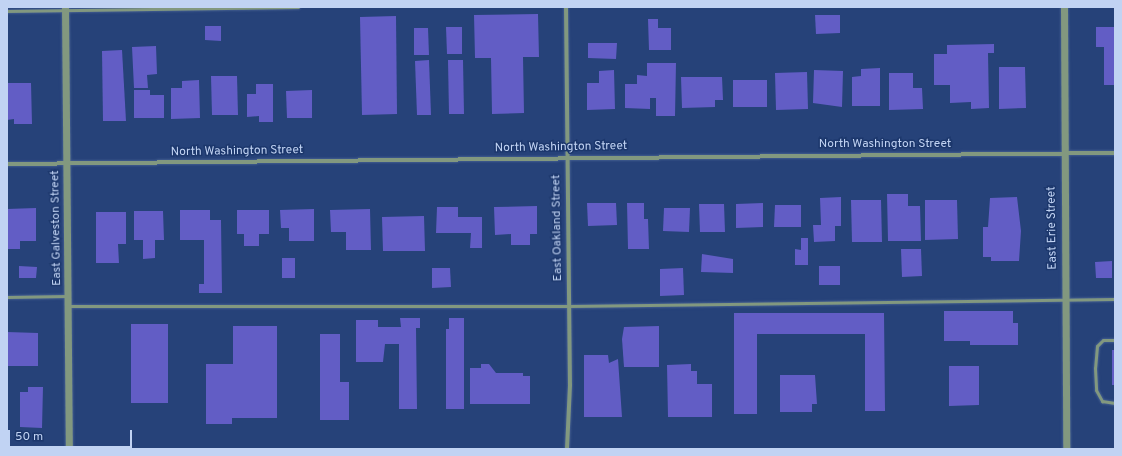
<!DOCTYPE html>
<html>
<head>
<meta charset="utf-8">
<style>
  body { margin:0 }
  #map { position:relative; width:1122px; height:456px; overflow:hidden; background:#264279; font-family:Overpass,sans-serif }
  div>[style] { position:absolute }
  .building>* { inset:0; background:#625dc5 }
  .roads { filter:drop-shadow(0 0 1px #455f91) drop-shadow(0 0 1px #455f91) }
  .service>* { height:3px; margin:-1.5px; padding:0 1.5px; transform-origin:1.5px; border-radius:1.5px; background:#82987f }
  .minor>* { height:4px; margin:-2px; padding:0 2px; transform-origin:2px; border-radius:2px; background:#82987f }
  .tertiary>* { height:7px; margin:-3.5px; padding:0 3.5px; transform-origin:3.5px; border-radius:3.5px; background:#82987f }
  span { translate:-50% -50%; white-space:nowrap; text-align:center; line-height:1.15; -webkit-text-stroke:3px #1c376c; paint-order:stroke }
  .street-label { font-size:12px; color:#c1d3f3 }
  .frame { position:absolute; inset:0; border:8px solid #c1d3f3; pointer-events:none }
  .scale { position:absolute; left:8px; top:430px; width:124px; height:18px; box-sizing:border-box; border:2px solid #c1d3f3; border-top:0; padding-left:5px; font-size:12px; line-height:14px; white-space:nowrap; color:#c1d3f3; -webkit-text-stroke:3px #1c376c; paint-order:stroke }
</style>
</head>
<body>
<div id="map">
  <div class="building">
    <div style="clip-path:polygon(538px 14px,539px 57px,523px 57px,524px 113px,492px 114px,491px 58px,475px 58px,474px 15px)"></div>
    <div style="clip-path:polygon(815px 15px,840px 15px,840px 33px,816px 34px)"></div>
    <div style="clip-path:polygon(396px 16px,397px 114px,362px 115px,360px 17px)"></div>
    <div style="clip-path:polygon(648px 19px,658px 19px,658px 28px,671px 28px,671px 50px,649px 50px)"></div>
    <div style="clip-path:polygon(205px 26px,221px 26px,221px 41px,205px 40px)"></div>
    <div style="clip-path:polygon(446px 27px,462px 27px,462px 54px,447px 54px)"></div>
    <div style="clip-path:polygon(1096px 27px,1115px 27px,1115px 85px,1104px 85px,1104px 47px,1096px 47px)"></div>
    <div style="clip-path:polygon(414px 28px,428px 28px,429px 55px,414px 55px)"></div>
    <div style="clip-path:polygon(588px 43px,617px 43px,616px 59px,588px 58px)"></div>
    <div style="clip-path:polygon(994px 44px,994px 53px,988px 53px,989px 108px,971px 109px,971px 102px,950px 103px,950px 85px,934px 85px,934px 54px,947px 54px,947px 45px)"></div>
    <div style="clip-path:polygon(156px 46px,157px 74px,147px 75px,148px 88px,134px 88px,132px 47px)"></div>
    <div style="clip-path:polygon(122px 50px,126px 121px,103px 121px,102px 51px)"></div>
    <div style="clip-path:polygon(429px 60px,431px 115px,417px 115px,415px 61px)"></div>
    <div style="clip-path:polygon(448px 60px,463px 60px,464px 114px,449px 114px)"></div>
    <div style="clip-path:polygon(647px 63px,676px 63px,675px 116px,656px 116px,656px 98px,650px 98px,650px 109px,625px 108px,625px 84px,637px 84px,637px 75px,647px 76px)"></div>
    <div style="clip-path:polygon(999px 67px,1025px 67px,1026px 108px,999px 109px)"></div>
    <div style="clip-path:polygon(880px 68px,880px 106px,852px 106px,852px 77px,861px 76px,861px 69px)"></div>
    <div style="clip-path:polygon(614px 70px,615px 109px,587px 110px,587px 83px,599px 83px,599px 71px)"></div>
    <div style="clip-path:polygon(814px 70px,843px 71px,842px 107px,813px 103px)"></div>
    <div style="clip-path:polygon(807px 72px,808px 109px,776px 110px,775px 73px)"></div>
    <div style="clip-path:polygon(889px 73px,913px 73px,913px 88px,922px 88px,923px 109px,889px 110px)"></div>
    <div style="clip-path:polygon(211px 76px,237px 76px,238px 115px,212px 115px)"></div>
    <div style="clip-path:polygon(681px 77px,722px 77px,723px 100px,715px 100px,715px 107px,682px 108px)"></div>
    <div style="clip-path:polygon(199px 80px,200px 118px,171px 119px,171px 88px,182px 88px,182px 81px)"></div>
    <div style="clip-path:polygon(733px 80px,767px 80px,767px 107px,733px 107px)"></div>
    <div style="clip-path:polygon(7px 83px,31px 83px,32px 124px,14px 124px,14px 119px,7px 120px)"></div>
    <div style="clip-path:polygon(256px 84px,273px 84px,273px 122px,259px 122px,259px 116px,247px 117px,247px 94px,256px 94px)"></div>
    <div style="clip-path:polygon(134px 90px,150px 90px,150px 95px,164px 95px,164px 118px,134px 118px)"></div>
    <div style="clip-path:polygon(312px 90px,312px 118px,287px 118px,286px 91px)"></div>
    <div style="clip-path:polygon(887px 194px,908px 194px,908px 206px,920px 206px,921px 241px,888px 241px)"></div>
    <div style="clip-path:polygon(841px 197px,841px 226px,835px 226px,835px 241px,814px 242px,813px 225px,821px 225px,820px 198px)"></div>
    <div style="clip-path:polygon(1017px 197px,1021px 231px,1019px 261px,991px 261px,991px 257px,983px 257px,983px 227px,988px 227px,990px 198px)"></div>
    <div style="clip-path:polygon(851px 200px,881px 200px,882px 242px,852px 242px)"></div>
    <div style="clip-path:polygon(925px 200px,957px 200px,958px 239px,925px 240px)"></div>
    <div style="clip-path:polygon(587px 203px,616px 203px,617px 225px,588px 226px)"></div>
    <div style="clip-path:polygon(627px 203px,644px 203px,644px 219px,648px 219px,649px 249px,628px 249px)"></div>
    <div style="clip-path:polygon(763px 203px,763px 227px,736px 228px,736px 204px)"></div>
    <div style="clip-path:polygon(699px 204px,724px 204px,725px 232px,700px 232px)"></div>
    <div style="clip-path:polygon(775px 205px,801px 205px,801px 227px,774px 227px)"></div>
    <div style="clip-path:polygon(537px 206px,537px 234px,530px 234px,530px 245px,511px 245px,511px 234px,495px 235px,494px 207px)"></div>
    <div style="clip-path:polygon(437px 207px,458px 207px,458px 217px,482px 217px,482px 248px,470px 248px,471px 233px,436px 233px)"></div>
    <div style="clip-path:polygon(36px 208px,36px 241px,20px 241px,20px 249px,7px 249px,7px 209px)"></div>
    <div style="clip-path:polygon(664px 208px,690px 208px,689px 232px,663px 231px)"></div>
    <div style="clip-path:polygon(314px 209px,314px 241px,289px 241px,289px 228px,281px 228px,280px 210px)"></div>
    <div style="clip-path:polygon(370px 209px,371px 250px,346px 250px,346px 232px,331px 232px,330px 210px)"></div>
    <div style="clip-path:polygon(180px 210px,210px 210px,210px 220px,221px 220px,222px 293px,199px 293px,199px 284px,204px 284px,204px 240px,180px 240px)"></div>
    <div style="clip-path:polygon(237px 210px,269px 210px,269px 234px,259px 234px,259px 246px,244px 246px,244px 234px,237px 234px)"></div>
    <div style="clip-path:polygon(134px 211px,163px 211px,164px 240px,155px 240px,155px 258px,143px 259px,143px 240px,134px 240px)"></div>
    <div style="clip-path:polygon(96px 212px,126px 212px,126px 244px,118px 244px,119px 263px,96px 263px)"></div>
    <div style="clip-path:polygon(424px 216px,425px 251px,383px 251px,382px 217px)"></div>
    <div style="clip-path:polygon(801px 238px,808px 238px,808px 265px,795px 265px,795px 249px,801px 250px)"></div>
    <div style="clip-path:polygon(901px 249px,921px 249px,922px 276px,902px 277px)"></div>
    <div style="clip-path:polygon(702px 254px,733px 259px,733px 273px,701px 272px)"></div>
    <div style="clip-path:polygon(282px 258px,295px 258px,295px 278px,282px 278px)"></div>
    <div style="clip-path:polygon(1112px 261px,1112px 278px,1096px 278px,1095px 262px)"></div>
    <div style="clip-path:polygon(19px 266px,37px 267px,36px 278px,19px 278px)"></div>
    <div style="clip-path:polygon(819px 266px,840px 266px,840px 285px,819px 285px)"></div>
    <div style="clip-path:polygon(432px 268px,450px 268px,451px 287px,432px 288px)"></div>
    <div style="clip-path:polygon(683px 268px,684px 295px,660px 296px,660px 269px)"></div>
    <div style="clip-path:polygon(944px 311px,1013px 311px,1013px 323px,1018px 323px,1018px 345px,970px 345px,970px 341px,944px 341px)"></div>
    <div style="clip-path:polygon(734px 313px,884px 313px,885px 411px,865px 411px,865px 334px,757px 334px,757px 414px,734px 414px)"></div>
    <div style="clip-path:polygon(400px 318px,420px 318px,420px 328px,416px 328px,417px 409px,399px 409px,399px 344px,385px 344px,383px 362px,356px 362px,356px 320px,378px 320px,378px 327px,401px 327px)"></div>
    <div style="clip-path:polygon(449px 318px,464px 318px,464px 409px,446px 409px,446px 329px,449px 329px)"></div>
    <div style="clip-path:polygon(131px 324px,168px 324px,168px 403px,131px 403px)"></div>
    <div style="clip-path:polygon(233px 326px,277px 326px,277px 418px,232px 418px,232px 424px,206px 424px,206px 364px,233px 364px)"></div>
    <div style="clip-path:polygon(659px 326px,659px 367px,624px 367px,622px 339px,624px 327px)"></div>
    <div style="clip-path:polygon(7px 332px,38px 333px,38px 366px,7px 366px)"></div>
    <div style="clip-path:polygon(320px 334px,340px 334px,340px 382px,349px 382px,349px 420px,320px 420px)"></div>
    <div style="clip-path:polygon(1112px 350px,1115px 350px,1115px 385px,1112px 385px)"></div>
    <div style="clip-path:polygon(584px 355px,608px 355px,609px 363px,618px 359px,622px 417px,584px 417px)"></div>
    <div style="clip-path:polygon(481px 364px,489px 364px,496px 373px,523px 373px,523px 376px,530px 376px,530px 404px,470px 404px,470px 368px,481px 368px)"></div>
    <div style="clip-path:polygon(691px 364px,691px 371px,697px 371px,697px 384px,712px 384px,712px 417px,668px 417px,667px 365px)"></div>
    <div style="clip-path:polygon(949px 366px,979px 366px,979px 405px,949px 406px)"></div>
    <div style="clip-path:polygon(780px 375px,815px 375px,817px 404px,812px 404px,812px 412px,780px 412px)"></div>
    <div style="clip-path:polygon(28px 387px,43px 387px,42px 428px,20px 427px,20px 392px,28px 392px)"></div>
  </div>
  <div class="roads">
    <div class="service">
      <div style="left:7px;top:11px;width:291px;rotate:-0.8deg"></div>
      <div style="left:7px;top:297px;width:60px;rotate:-1deg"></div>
      <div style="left:69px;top:306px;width:500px"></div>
      <div style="left:569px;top:306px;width:546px;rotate:-0.73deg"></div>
      <div style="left:1115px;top:340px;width:12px;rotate:180deg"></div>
      <div style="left:1103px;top:340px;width:8px;rotate:135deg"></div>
      <div style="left:1097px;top:346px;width:22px;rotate:95deg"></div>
      <div style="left:1095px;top:368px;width:22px;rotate:87deg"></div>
      <div style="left:1096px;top:390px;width:13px;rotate:61deg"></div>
      <div style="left:1102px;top:401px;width:13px;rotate:9deg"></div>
    </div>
    <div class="minor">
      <div style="left:566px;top:7px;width:378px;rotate:89.4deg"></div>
      <div style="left:570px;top:385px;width:64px;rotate:92.7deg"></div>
      <div style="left:7px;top:164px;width:1108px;rotate:-0.57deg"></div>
    </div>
    <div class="tertiary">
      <div style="left:65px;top:7px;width:442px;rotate:89.5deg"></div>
      <div style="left:1064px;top:7px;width:442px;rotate:89.7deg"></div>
    </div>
  </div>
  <div class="street-label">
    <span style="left:885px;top:145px">North Washington Street</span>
    <span style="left:561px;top:148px;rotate:-1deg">North Washington Street</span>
    <span style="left:237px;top:152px;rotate:-1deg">North Washington Street</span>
    <span style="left:57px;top:228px;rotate:-91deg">East Galveston Street</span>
    <span style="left:558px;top:228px;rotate:-91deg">East Oakland Street</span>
    <span style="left:1053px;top:228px;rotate:-91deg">East Erie Street</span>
  </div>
  <div class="frame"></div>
  <div class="scale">50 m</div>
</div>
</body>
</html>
